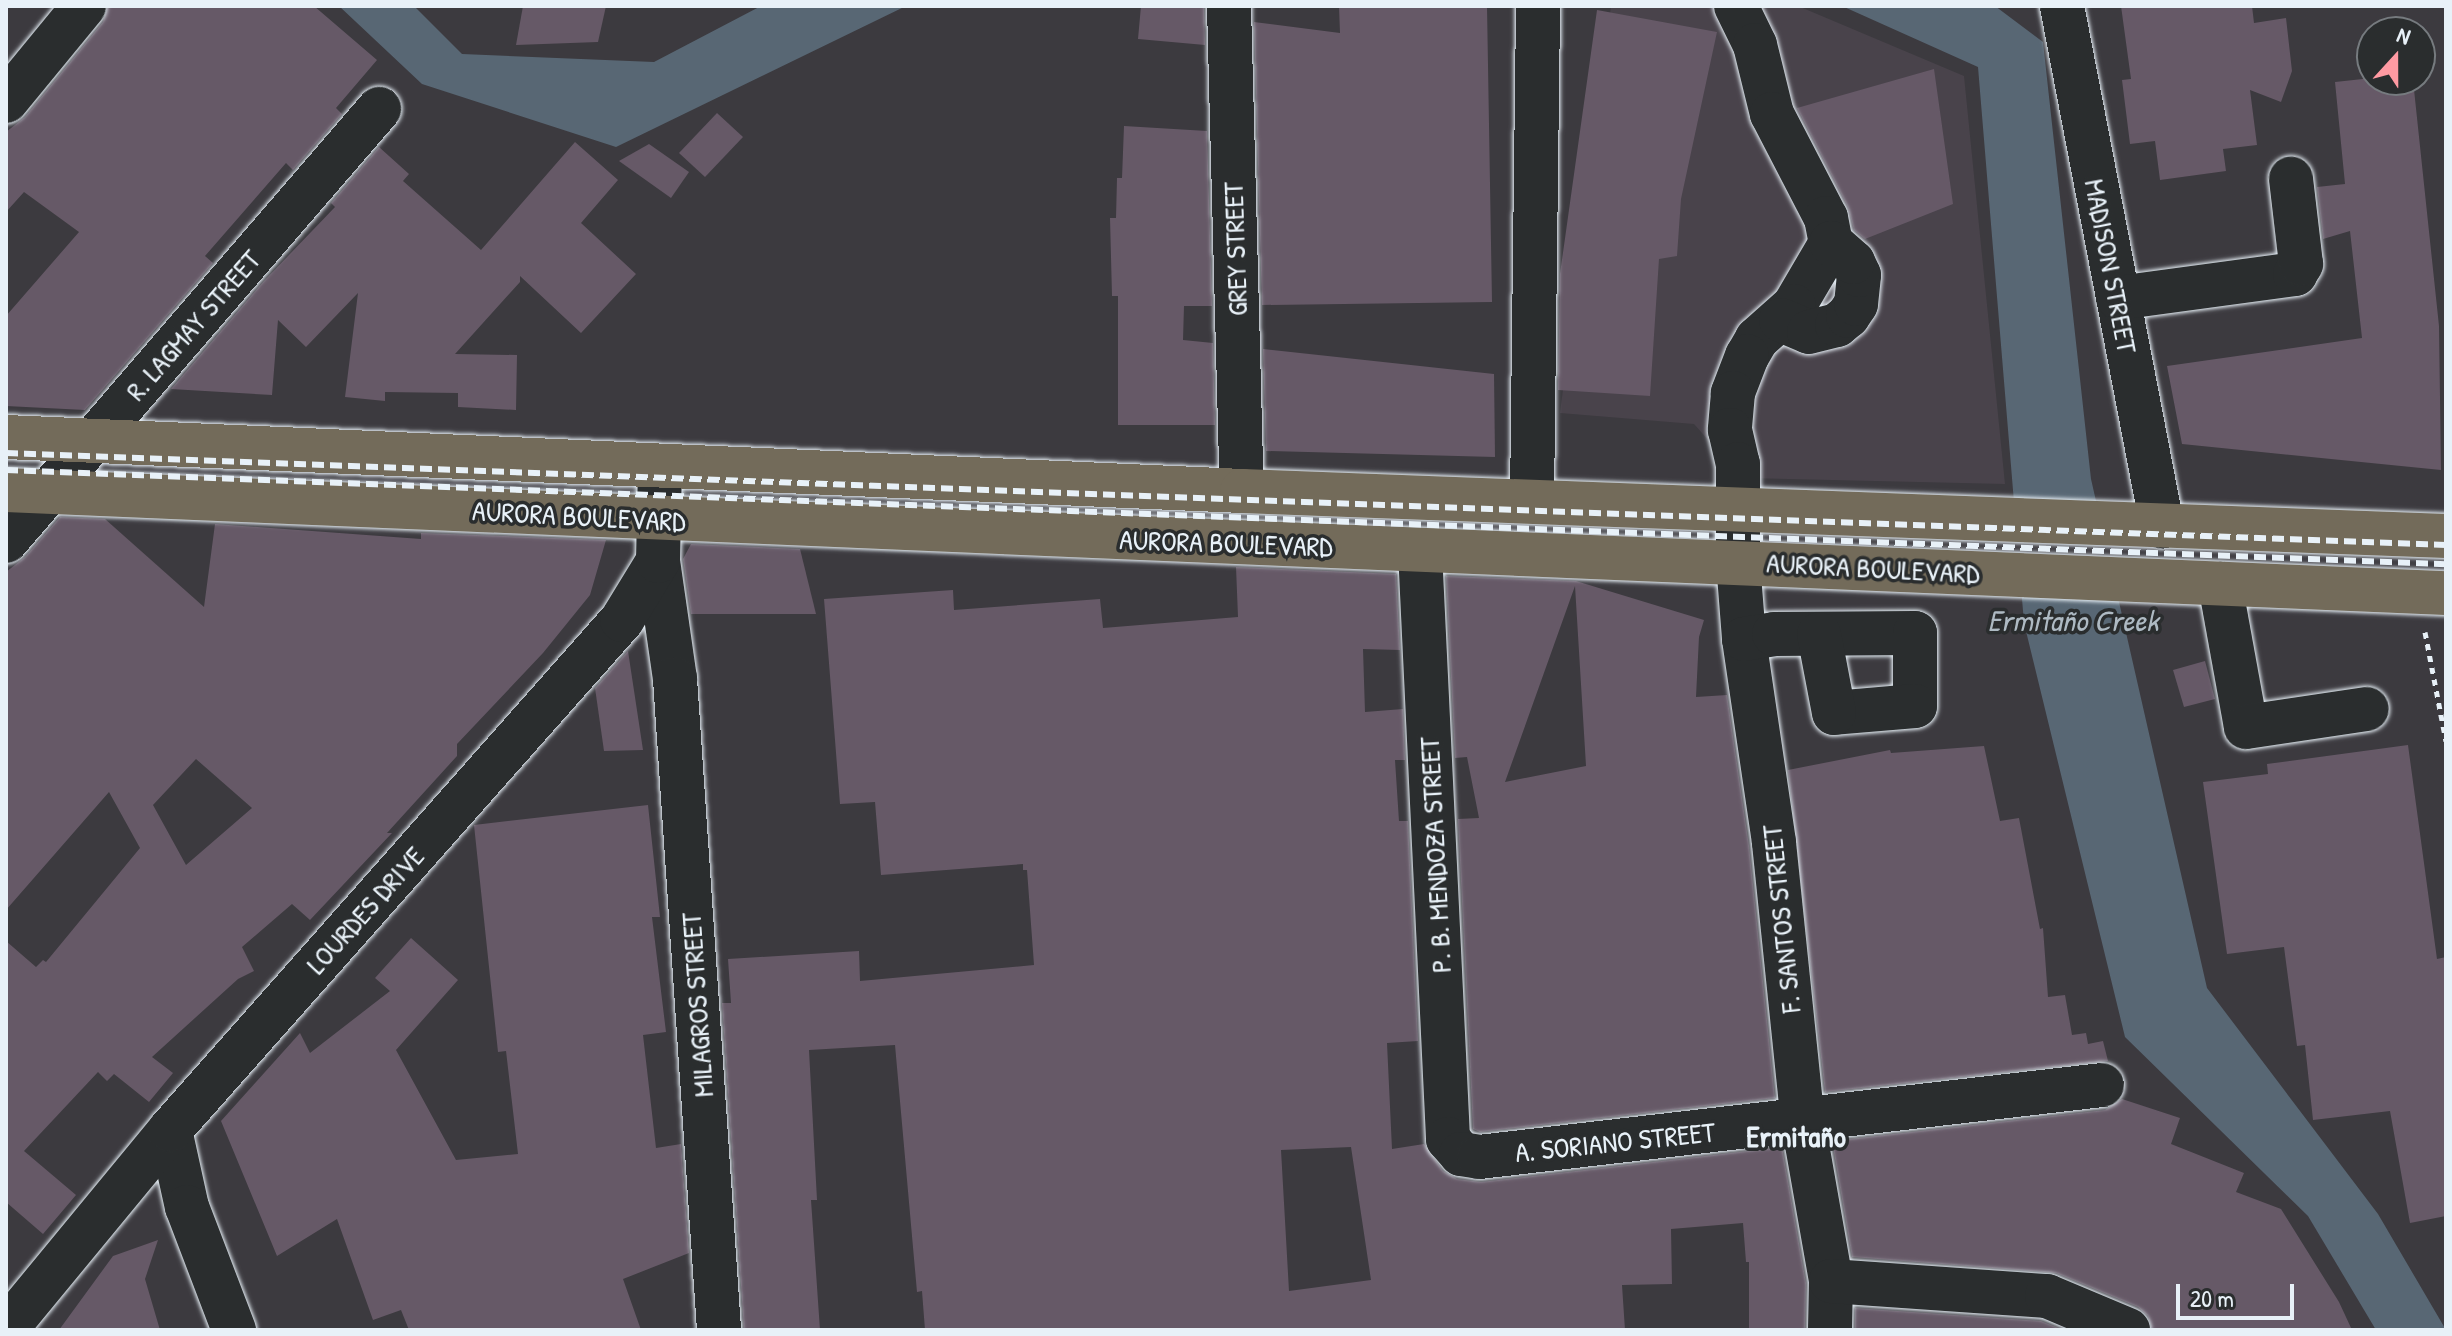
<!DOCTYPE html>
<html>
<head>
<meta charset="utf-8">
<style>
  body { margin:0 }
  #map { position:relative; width:2452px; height:1336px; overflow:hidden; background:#3c3a3f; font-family:"Patrick Hand",sans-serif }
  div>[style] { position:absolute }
  .built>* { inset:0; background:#49434b }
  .water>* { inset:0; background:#586774 }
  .pier>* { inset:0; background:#3c3a3f }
  .building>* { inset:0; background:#665967 }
  .path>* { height:5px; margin-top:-2.5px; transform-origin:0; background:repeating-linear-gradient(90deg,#e8f1f8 0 6px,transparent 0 12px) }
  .roads { filter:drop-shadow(0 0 2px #e8f1f8) drop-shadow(0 0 2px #e8f1f8) }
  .minor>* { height:44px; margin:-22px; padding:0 22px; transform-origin:22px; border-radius:22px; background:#2a2d2e }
  .major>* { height:44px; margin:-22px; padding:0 22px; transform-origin:22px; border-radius:22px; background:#736b5a }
  .rail>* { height:6px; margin-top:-3px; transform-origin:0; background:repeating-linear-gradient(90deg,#e8f1f8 0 12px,transparent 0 18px) }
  span { translate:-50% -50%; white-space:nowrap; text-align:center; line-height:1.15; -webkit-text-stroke:7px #2a2d2e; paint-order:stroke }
  .street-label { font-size:28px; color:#e8f1f8 }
  .water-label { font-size:30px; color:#aebac3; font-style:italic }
  .neighbourhood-label { font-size:30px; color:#e8f1f8; font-weight:700 }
  .frame { position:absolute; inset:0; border:8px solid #e8f1f8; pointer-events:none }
  .north { position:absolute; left:2356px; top:16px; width:80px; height:80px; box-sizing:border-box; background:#2a2d2e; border:2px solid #767b7f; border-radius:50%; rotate:21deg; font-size:22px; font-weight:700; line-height:32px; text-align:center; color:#e8f1f8 }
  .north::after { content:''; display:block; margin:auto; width:28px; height:36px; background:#ff9aa2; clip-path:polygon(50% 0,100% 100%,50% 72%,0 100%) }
  .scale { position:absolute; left:2176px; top:1284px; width:118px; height:36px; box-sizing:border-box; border:4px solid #e8f1f8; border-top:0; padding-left:10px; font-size:24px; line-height:28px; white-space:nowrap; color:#e8f1f8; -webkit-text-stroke:6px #2a2d2e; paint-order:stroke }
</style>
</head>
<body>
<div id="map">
  <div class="built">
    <div style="clip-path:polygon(1611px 6px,1798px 6px,1964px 76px,2005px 484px,1742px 478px,1694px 424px,1560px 413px)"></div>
  </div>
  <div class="water">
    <div style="clip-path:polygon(339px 6px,414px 6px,462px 54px,654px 62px,761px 6px,906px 6px,616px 147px,422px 84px)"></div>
    <div style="clip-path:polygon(1842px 6px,1995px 6px,2043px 42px,2091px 479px,2207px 988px,2378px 1214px,2446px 1330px,2376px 1330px,2308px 1216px,2125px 1037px,2024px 623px,1978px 67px)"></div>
  </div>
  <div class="pier">
    <div style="clip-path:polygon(2102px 512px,2118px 581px,2016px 580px,2011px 516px)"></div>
  </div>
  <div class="building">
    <div style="clip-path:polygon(108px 6px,314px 6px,377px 60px,336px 108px,342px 114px,293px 170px,286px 163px,205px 256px,213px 263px,85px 410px,6px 406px,6px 316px,79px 232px,24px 192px,6px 212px,6px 132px,25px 117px,103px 22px)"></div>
    <div style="clip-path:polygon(523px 6px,606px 6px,598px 42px,516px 45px)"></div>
    <div style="clip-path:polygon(1141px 6px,1204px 6px,1205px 45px,1138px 39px)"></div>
    <div style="clip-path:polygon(1339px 6px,1487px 6px,1492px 302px,1262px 305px,1254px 22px,1340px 33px)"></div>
    <div style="clip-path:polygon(2121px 6px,2252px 6px,2254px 23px,2286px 18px,2292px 71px,2281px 102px,2250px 90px,2257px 145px,2223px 149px,2226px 171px,2160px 180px,2155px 141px,2130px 144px,2122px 80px,2131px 79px)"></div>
    <div style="clip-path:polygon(1597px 10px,1717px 32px,1681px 199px,1677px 256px,1659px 259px,1650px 396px,1558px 390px,1560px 274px)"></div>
    <div style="clip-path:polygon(1934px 69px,1953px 204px,1865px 239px,1854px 230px,1848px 207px,1797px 108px)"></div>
    <div style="clip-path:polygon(2372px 78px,2413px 80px,2439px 326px,2441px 470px,2182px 444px,2167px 366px,2362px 338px,2350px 231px,2323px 239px,2317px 187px,2345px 184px,2335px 82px)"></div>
    <div style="clip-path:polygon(717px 113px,743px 137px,705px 177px,679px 153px)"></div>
    <div style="clip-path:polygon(1124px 126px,1207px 131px,1212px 306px,1184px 306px,1183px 340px,1213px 343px,1215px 425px,1118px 425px,1118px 296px,1112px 296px,1110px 218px,1116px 218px,1117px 178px,1122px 178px)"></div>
    <div style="clip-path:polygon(575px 142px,618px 180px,581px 223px,636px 274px,581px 333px,520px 276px,520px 282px,455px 354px,517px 355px,516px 410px,458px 407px,458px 393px,385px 392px,385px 401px,345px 397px,358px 293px,306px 347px,278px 320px,272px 395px,171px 389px,264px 281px,335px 207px,331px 203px,379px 147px,409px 174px,403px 181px,481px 250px)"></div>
    <div style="clip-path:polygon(649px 144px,689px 172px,671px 198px,619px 161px)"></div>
    <div style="clip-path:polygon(1263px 349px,1494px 374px,1495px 457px,1266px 451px)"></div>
    <div style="clip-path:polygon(evenodd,60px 517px,105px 519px,204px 607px,215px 524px,421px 539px,421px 533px,606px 540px,590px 595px,543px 653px,457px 744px,457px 756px,387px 833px,392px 833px,310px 920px,292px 904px,242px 947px,254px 971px,238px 979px,152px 1057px,173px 1073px,149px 1102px,114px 1074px,107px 1081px,98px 1072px,24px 1151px,76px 1195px,43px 1234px,6px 1202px,6px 941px,36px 967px,43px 960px,46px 962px,140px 848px,109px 792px,6px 910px,6px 572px,25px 557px,60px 517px,196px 759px,252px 808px,186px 865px,153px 805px,196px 759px)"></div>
    <div style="clip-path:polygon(691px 544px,800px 549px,816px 614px,691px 614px,683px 559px)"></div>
    <div style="clip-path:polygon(evenodd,1236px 567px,1396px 574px,1400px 650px,1363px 649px,1365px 712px,1403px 709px,1405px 760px,1395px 760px,1399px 821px,1408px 821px,1418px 1041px,1387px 1043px,1392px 1149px,1424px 1144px,1443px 1171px,1457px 1179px,1481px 1182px,1782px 1147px,1806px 1283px,1805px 1330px,1749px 1330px,1749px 1262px,1746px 1262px,1743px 1223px,1671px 1229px,1672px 1284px,1622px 1285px,1625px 1330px,925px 1330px,922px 1291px,917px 1292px,895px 1045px,809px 1050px,817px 1200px,811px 1200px,820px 1330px,744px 1330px,722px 1003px,731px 1003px,728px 959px,859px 951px,860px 981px,1034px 965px,1027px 870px,1023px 870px,1023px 864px,881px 875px,875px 802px,840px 804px,824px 599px,953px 590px,954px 610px,1100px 599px,1103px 628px,1238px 617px,1236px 567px,1351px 1147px,1371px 1280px,1289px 1291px,1281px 1150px,1351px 1147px)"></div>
    <div style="clip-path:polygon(evenodd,1446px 576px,1576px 581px,1704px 620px,1699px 637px,1696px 697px,1727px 695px,1749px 846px,1775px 1098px,1480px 1132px,1473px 1129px,1458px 819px,1479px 818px,1467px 757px,1455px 758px,1446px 576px,1575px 586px,1586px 766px,1505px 782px,1575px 586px)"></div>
    <div style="clip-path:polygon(628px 651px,643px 750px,604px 751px,595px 688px)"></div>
    <div style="clip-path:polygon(2205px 661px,2215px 699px,2184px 707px,2173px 670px)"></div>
    <div style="clip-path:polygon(2408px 745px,2437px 959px,2446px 957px,2446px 1216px,2410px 1223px,2390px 1111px,2313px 1120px,2305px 1045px,2297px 1046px,2284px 947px,2227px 954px,2203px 782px,2268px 774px,2267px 764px)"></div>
    <div style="clip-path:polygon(1984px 746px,2000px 821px,2019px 818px,2040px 929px,2043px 928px,2048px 997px,2065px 995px,2072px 1035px,2086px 1033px,2088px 1044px,2103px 1041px,2108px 1061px,1825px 1092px,1788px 770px,1890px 750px,1891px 753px)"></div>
    <div style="clip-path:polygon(648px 805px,660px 917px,652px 917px,666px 1032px,643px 1035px,656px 1148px,681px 1144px,689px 1253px,623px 1279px,641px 1330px,409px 1330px,401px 1310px,373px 1320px,337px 1219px,277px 1256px,221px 1121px,300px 1033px,310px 1053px,390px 991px,375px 978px,411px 938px,458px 980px,396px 1050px,456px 1160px,518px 1154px,506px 1051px,498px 1052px,474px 825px)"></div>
    <div style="clip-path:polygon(2122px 1099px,2180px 1118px,2171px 1144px,2244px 1173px,2236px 1192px,2281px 1209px,2339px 1302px,2352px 1330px,2152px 1330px,2148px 1316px,2138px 1307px,2056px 1273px,1852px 1257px,1832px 1141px,2105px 1110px)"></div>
    <div style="clip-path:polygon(158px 1240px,145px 1279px,160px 1330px,59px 1330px,113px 1256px)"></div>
    <div style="clip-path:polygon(1855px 1308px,2041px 1321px,2063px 1330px,1855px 1330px)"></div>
  </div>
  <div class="path">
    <div style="left:2425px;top:632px;width:111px;rotate:79.1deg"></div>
  </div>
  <div class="roads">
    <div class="minor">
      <div style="left:1229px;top:6px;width:485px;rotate:88.5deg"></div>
      <div style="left:1736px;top:6px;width:43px;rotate:64deg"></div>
      <div style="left:1755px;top:45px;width:71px;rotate:76.2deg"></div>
      <div style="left:1772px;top:114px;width:117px;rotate:62.6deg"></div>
      <div style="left:1826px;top:218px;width:25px;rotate:79deg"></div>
      <div style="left:1831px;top:243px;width:73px;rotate:120.4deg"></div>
      <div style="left:1794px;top:306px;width:50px;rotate:138.3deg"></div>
      <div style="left:1757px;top:339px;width:20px;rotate:120deg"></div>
      <div style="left:1747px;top:356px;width:40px;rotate:111deg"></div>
      <div style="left:1733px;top:393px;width:37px;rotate:95deg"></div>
      <div style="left:1730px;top:430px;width:35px;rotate:77deg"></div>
      <div style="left:1738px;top:464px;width:98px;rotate:90deg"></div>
      <div style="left:1738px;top:562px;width:77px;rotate:85.5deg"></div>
      <div style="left:1744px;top:639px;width:206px;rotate:81.6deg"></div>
      <div style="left:1774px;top:843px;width:281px;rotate:84.1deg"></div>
      <div style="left:1803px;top:1122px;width:161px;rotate:80deg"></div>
      <div style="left:1831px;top:1281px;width:49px;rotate:91.2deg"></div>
      <div style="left:2062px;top:6px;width:530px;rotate:79.11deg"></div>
      <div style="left:6px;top:101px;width:123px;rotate:-50.6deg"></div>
      <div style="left:2118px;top:298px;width:179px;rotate:-7.7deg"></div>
      <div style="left:2295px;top:274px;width:12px;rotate:-59deg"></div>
      <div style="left:2301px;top:264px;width:86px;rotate:-96.7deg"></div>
      <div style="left:1781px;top:320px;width:30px;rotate:23deg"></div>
      <div style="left:1809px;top:332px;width:29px;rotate:-14deg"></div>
      <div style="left:1837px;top:325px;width:14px;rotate:-39deg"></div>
      <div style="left:1848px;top:316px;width:14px;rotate:-56deg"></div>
      <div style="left:1856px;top:304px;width:29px;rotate:-84deg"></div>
      <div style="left:1859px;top:275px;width:14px;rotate:-115deg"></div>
      <div style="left:1853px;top:262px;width:29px;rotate:-139deg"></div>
      <div style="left:1532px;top:500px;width:494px;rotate:-89.3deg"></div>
      <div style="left:6px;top:541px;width:571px;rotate:-49.19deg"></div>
      <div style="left:1420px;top:551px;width:589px;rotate:87.27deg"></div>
      <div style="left:1448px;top:1139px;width:20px;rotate:49deg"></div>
      <div style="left:1461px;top:1154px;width:18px;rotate:9deg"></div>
      <div style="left:1479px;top:1157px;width:627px;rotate:-6.59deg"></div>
      <div style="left:658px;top:561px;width:119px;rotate:81.8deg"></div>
      <div style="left:675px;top:679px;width:652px;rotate:86.13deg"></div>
      <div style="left:2220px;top:584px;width:145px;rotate:79.7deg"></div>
      <div style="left:2246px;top:727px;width:122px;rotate:-8.5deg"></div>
      <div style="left:1744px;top:639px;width:30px;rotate:-9deg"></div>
      <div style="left:1774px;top:634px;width:141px;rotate:-0.4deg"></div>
      <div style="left:1915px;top:633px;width:73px;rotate:90deg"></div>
      <div style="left:1915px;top:706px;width:81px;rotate:175.1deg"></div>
      <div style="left:1834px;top:713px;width:80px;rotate:-100.8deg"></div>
      <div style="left:170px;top:1130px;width:79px;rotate:77.6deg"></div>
      <div style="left:187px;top:1207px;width:132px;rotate:69.1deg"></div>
      <div style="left:1831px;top:1281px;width:217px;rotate:4deg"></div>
      <div style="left:2047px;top:1296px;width:88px;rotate:22.8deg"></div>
      <div style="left:6px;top:1329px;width:258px;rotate:-50.5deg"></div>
      <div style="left:170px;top:1130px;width:681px;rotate:-48.45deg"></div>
      <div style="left:622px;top:620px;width:69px;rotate:-58.6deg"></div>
      <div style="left:658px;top:561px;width:95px;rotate:-88.8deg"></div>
    </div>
    <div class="major">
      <div style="left:6px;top:437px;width:1237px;rotate:2.5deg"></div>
      <div style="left:1242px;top:491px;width:1205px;rotate:2.14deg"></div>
      <div style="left:6px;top:490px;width:2442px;rotate:2.42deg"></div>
    </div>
  </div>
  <div class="rail">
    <div style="left:6px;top:453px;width:2442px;rotate:2.16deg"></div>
    <div style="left:6px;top:470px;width:2442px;rotate:2.21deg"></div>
  </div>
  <div class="street-label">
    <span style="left:1235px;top:249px;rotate:-92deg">GREY STREET</span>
    <span style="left:2111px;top:266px;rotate:79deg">MADISON STREET</span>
    <span style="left:193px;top:325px;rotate:-49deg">R. LAGMAY STREET</span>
    <span style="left:579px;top:516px;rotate:3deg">AURORA BOULEVARD</span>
    <span style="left:1226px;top:543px;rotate:2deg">AURORA BOULEVARD</span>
    <span style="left:1873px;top:568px;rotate:3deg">AURORA BOULEVARD</span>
    <span style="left:1435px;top:855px;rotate:-93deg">P. B. MENDOZA STREET</span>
    <span style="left:365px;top:910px;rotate:-48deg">LOURDES DRIVE</span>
    <span style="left:1781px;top:919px;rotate:-96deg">F. SANTOS STREET</span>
    <span style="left:697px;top:1005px;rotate:-94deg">MILAGROS STREET</span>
    <span style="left:1615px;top:1142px;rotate:-6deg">A. SORIANO STREET</span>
  </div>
  <div class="water-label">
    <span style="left:2073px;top:620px">Ermitaño Creek</span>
  </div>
  <div class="neighbourhood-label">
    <span style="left:1796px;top:1136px">Ermitaño</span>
  </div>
  <div class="frame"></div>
  <div class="north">N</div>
  <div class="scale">20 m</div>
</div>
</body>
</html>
